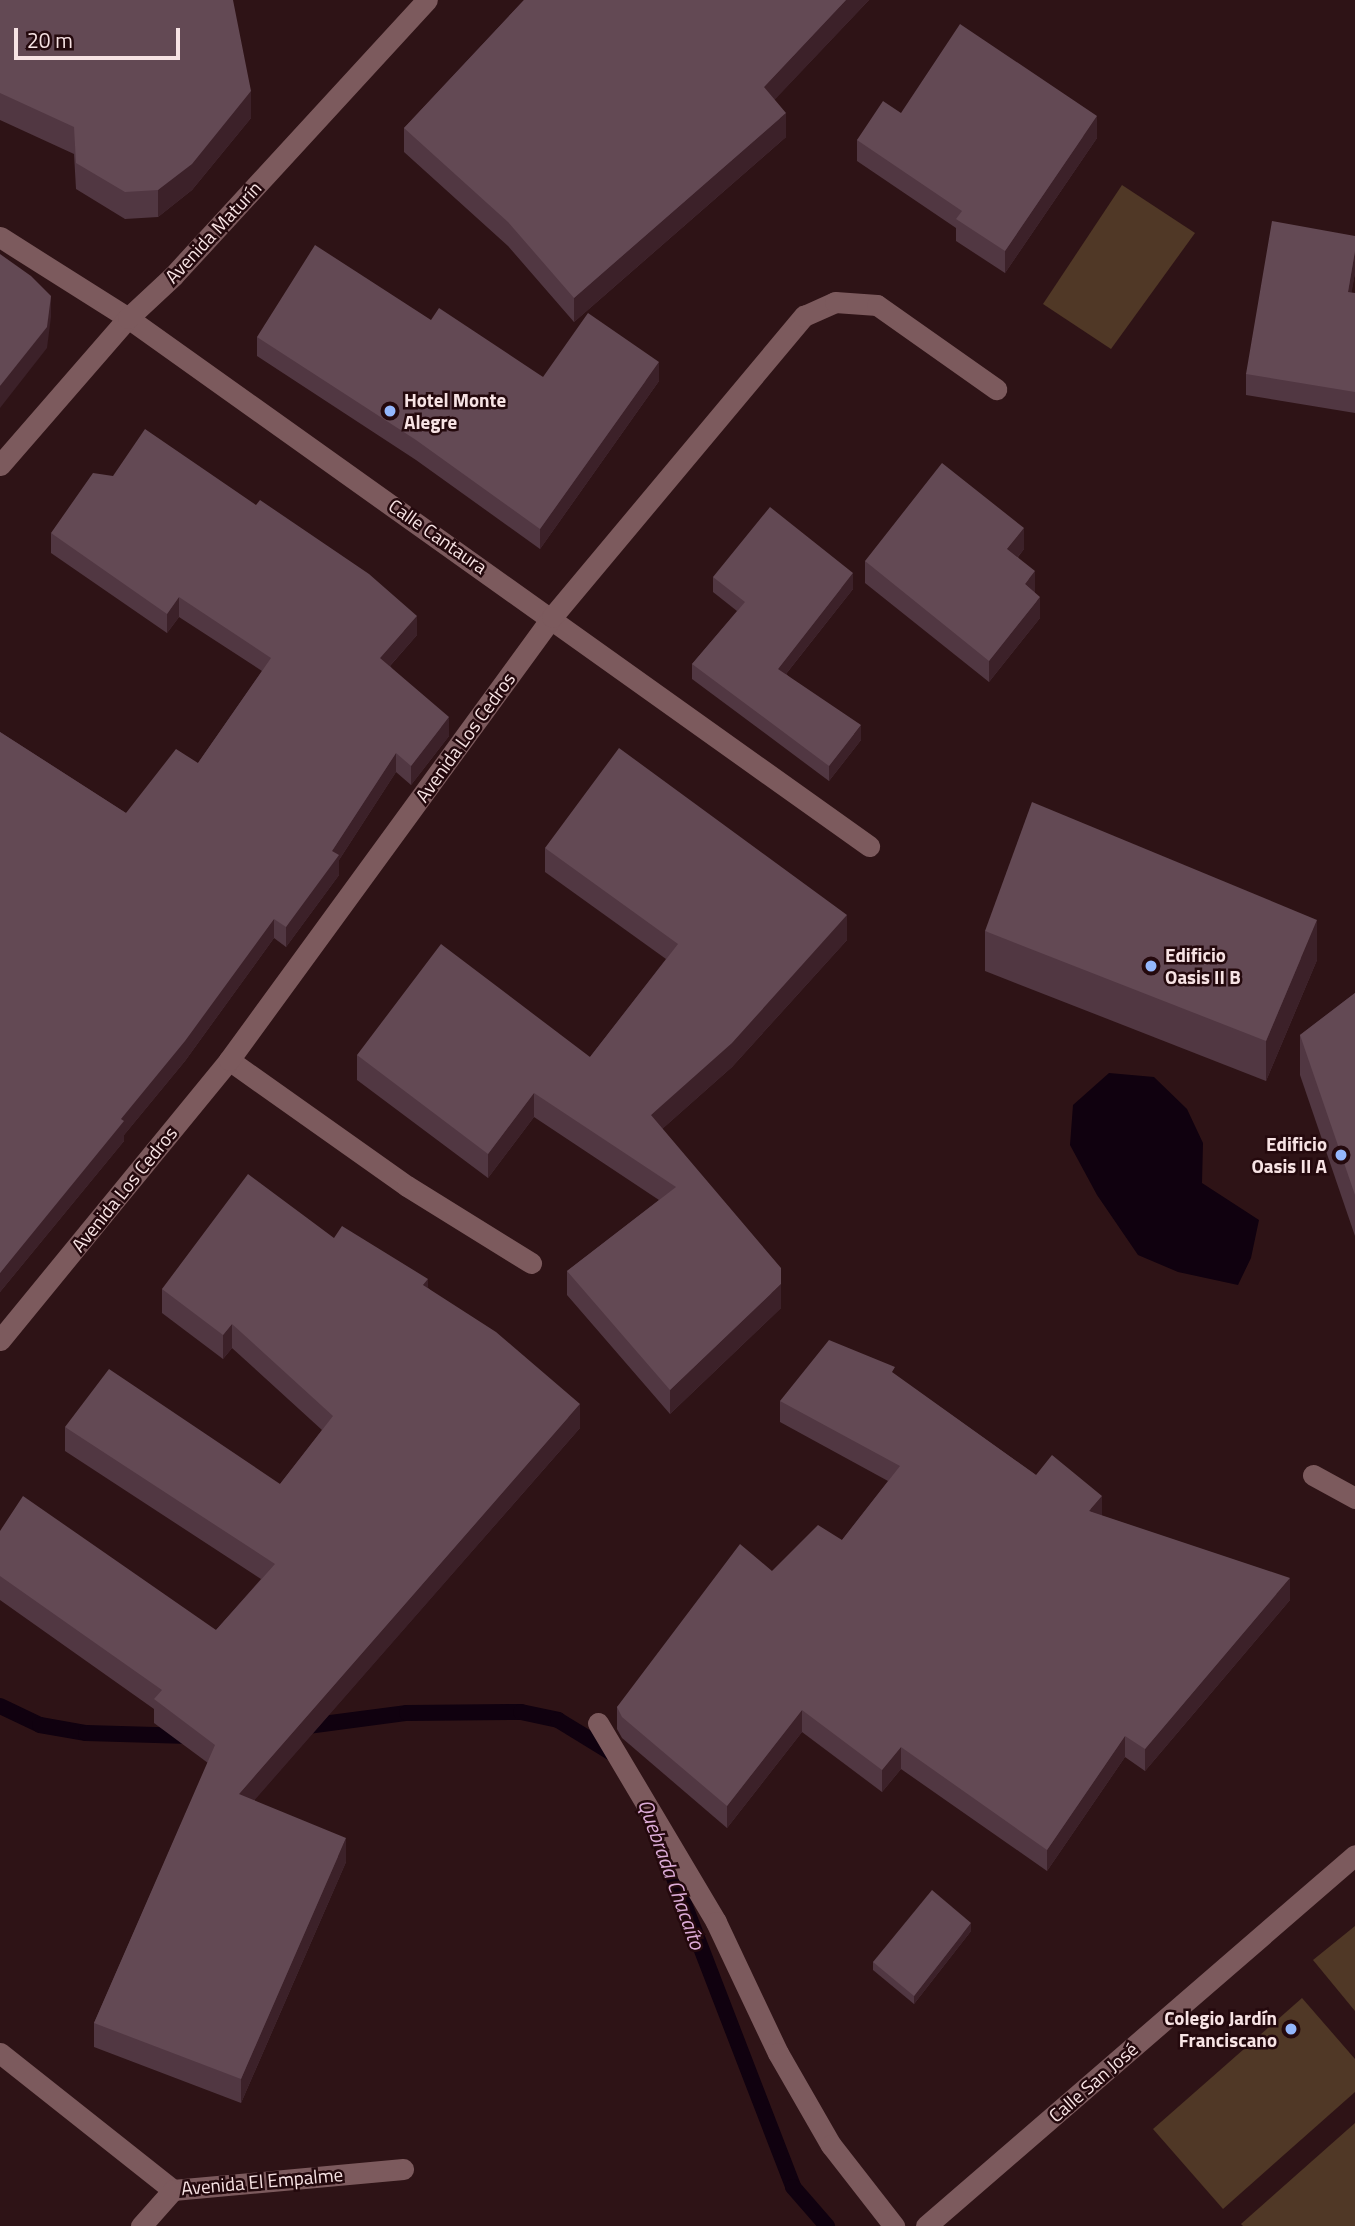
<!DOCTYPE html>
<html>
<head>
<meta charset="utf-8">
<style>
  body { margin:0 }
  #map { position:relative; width:1355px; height:2226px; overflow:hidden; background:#2e1316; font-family:"Titillium Web",sans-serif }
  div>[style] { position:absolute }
  .green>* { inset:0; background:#503826 }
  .water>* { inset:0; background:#10010f }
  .stream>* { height:16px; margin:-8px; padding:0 8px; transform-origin:8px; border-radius:8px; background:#10010f }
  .street>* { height:21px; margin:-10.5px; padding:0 10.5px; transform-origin:10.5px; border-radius:10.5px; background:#7c5a5d }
  .wall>* { inset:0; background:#513742 }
  .shaded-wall>* { inset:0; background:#3c2129 }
  .building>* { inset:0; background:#634954 }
  .dots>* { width:19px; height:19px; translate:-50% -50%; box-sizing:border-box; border:4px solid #24090d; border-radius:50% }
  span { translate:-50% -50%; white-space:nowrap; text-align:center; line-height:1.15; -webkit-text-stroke:5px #24090d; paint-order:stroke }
  .street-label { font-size:19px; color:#f7e3e4 }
  .poi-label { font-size:19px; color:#f7e3e4; font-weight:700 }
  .left { translate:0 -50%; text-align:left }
  .right { translate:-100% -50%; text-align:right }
  .water-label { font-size:21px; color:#ddacd8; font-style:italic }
  .scale { position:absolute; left:14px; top:28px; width:166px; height:32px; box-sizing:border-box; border:4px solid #f7e3e4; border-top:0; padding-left:9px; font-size:21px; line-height:24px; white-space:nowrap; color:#f7e3e4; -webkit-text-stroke:5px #24090d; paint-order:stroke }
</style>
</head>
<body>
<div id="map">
  <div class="green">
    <div style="clip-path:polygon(1122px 185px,1195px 233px,1111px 349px,1043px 304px)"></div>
    <div style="clip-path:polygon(1355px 1926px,1355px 2011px,1313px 1960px)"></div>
    <div style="clip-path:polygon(1302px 1998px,1355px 2059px,1355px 2092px,1223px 2209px,1153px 2129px)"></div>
    <div style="clip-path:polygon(1355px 2123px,1355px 2226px,1243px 2226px,1241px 2224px)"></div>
  </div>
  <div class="water">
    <div style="clip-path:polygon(1109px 1073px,1154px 1077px,1187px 1109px,1203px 1143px,1202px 1183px,1259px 1220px,1251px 1258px,1238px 1285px,1178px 1272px,1138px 1255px,1097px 1195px,1070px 1145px,1073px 1105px)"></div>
  </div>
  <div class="stream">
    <div style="left:0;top:1706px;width:44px;rotate:25.4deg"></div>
    <div style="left:40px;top:1725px;width:47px;rotate:9.9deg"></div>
    <div style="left:86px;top:1733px;width:104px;rotate:1.7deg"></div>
    <div style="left:300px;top:1727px;width:108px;rotate:-7.5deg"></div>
    <div style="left:407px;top:1713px;width:114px;rotate:-0.5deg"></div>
    <div style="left:521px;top:1712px;width:38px;rotate:12deg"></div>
    <div style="left:558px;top:1720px;width:63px;rotate:31.4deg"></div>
    <div style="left:659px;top:1839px;width:373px;rotate:68.9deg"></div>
    <div style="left:793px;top:2187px;width:52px;rotate:48.9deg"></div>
  </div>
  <div class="street">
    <div style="left:0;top:237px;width:151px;rotate:32.3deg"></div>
    <div style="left:128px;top:318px;width:910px;rotate:35.47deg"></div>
    <div style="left:0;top:465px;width:195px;rotate:-49deg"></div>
    <div style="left:128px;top:318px;width:62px;rotate:-43deg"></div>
    <div style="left:173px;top:276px;width:375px;rotate:-47.4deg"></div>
    <div style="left:229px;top:1060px;width:218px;rotate:35.3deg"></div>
    <div style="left:407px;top:1186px;width:146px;rotate:31.8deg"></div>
    <div style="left:0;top:1340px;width:362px;rotate:-50.7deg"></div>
    <div style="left:229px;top:1060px;width:548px;rotate:-53.9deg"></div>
    <div style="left:552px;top:617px;width:393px;rotate:-50.1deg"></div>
    <div style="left:804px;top:316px;width:34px;rotate:-24deg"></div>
    <div style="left:835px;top:302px;width:42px;rotate:4.1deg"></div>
    <div style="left:877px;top:305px;width:146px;rotate:35.2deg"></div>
    <div style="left:1313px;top:1475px;width:48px;rotate:28.7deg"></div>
    <div style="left:598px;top:1723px;width:231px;rotate:59.3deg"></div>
    <div style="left:716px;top:1922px;width:145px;rotate:64.7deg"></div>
    <div style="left:778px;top:2053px;width:106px;rotate:60.1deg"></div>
    <div style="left:831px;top:2145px;width:103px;rotate:52.1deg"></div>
    <div style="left:0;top:2053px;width:221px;rotate:38.4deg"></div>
    <div style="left:173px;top:2190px;width:231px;rotate:-5.2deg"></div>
    <div style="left:141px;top:2226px;width:48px;rotate:-48.4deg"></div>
    <div style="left:926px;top:2226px;width:567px;rotate:-40.85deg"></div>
  </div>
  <div class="wall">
    <div style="clip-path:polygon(0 0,251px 118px,192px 190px,158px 217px,125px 219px,76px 189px,74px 154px,0 120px)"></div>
    <div style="clip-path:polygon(524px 0,869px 0,774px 100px,786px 137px,574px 322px,508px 246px,404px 152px,404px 128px)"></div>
    <div style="clip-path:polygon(901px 113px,1097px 138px,1005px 273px,956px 241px,956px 228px,857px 161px,857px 140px)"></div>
    <div style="clip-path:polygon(1355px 236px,1355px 273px,1351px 293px,1355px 293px,1355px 413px,1246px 395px,1246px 374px)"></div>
    <div style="clip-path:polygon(431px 320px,543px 377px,659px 381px,540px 549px,416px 460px,257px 356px,257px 337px)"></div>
    <div style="clip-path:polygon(51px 533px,417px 635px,390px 666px,449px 736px,411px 785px,396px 772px,339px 860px,339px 875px,286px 947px,274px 938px,185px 1061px,124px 1135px,124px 1141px,0 1292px,0 732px,126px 813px,198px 763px,262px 671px,179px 617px,167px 633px,51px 553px)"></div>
    <div style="clip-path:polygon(1024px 549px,1018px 557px,1035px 593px,1040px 618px,989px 682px,865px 583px,865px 561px)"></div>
    <div style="clip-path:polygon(713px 577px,853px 589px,786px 674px,861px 740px,829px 781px,692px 679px,692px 664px,737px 611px,713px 592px)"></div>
    <div style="clip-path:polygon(545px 848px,847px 940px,732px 1067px,662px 1129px,781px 1308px,670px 1414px,567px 1295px,567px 1271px,659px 1200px,534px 1117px,488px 1178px,357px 1080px,357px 1055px,590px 1057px,666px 959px,545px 872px)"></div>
    <div style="clip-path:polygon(985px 931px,1317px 960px,1266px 1081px,985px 971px)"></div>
    <div style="clip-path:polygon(1355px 993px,1355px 1236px,1300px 1075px,1300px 1035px)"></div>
    <div style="clip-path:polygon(334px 1238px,428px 1288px,580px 1428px,254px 1800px,346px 1862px,241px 2103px,94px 2047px,94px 2023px,208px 1763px,154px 1723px,154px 1709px,0 1600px,0 1531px,216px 1630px,261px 1579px,65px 1451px,65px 1427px,280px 1484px,322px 1430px,232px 1348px,223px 1359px,162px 1313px,162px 1289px)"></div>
    <div style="clip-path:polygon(895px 1375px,1036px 1475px,1102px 1516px,1290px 1600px,1145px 1771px,1125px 1757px,1047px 1871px,901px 1769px,882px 1792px,802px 1732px,727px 1828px,622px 1738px,617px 1729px,617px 1707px,772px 1571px,842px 1540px,888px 1481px,780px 1422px,780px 1401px)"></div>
    <div style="clip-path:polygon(971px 1931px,914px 2004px,873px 1970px,873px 1962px)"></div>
  </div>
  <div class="shaded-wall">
    <div style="clip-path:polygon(846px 0,869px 0,764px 111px,764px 87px)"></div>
    <div style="clip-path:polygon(251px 91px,251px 118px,192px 190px,158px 217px,158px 190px)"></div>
    <div style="clip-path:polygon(786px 113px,786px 137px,574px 322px,574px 298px)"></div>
    <div style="clip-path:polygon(1097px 116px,1097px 138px,1005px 273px,1005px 251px)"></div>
    <div style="clip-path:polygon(1355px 251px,1355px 273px,1348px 314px,1348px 292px)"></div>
    <div style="clip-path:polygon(51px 296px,51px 317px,47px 348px,0 408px,0 386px)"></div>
    <div style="clip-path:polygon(659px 362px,659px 381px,540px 549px,540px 529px)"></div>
    <div style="clip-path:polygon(1024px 528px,1024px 549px,1007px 570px,1007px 549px)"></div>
    <div style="clip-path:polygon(1035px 571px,1035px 593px,1025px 584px)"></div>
    <div style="clip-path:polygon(853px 573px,853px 589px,778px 684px,778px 669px)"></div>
    <div style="clip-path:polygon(179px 597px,179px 617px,167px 633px,167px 614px)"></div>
    <div style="clip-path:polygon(1040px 597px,1040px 618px,989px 682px,989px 661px)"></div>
    <div style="clip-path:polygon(417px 616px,417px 635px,380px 677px,380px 658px)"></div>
    <div style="clip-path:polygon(449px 717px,449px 736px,411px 785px,411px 766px)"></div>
    <div style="clip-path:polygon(861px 725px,861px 740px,829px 781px,829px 766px)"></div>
    <div style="clip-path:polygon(396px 753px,396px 772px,339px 860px,339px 875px,286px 947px,286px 927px,332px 851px)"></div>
    <div style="clip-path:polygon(847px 915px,847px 940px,732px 1067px,651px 1139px,651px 1115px)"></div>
    <div style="clip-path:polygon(274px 919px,274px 938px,185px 1061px,124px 1135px,124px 1141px,0 1292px,0 1273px)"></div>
    <div style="clip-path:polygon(1317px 920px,1317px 960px,1266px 1081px,1266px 1041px)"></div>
    <div style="clip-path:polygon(534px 1093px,534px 1117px,488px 1178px,488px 1154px)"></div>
    <div style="clip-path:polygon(428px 1279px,428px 1303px,423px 1285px)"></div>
    <div style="clip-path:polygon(781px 1284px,781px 1308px,670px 1414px,670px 1390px)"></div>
    <div style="clip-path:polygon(232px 1324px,232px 1348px,223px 1359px,223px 1335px)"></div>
    <div style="clip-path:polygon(580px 1404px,580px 1428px,239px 1818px,239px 1794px)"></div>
    <div style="clip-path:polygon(1102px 1496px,1102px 1517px,1089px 1511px)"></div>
    <div style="clip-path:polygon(1290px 1578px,1290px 1600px,1145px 1771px,1145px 1749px)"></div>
    <div style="clip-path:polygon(802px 1710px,802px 1732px,727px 1828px,727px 1806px)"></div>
    <div style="clip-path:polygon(1125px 1736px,1125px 1757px,1047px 1871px,1047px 1850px)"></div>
    <div style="clip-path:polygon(901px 1747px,901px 1769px,882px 1792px,882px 1770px)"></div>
    <div style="clip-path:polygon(346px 1838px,346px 1862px,241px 2103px,241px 2079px)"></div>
    <div style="clip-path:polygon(971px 1923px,971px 1931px,914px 2004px,914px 1996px)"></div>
  </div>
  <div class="building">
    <div style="clip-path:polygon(0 0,233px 0,251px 91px,192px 164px,158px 190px,125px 192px,76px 163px,74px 127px,0 93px)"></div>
    <div style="clip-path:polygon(524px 0,846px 0,764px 87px,786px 113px,574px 298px,508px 222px,404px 128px)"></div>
    <div style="clip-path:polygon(960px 24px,1097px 116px,1005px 251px,956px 219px,962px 211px,857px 140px,883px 101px,901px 113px)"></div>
    <div style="clip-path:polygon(1272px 221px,1355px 236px,1355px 251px,1348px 292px,1355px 293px,1355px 392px,1246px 374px)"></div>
    <div style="clip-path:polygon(315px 245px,431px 320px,439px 308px,543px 377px,588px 313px,659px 362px,540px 529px,416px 440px,257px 337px)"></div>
    <div style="clip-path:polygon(0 254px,31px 276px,51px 296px,47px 327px,0 386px)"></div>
    <div style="clip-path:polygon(145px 429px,256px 505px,260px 500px,369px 574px,417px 616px,380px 658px,449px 717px,411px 766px,396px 753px,332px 851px,339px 855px,286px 927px,274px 919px,185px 1041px,121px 1119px,124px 1121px,0 1273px,0 732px,126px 813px,176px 749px,198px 763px,271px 658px,179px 597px,167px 614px,51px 533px,93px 473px,113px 476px)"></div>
    <div style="clip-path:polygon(942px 463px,1024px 528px,1007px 549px,1035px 571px,1025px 584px,1040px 597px,989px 661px,865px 561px)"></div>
    <div style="clip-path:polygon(770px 507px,853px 573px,778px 669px,861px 725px,829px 766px,692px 664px,745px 602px,713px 577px)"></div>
    <div style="clip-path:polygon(619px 748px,847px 915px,732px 1043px,651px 1115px,781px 1268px,781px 1284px,670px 1390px,567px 1271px,676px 1187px,534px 1093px,488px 1154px,357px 1055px,441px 944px,590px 1057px,678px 944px,545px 848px)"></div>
    <div style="clip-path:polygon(1032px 802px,1317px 920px,1266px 1041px,985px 931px)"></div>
    <div style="clip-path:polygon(1355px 993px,1355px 1195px,1300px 1035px)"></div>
    <div style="clip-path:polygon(248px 1174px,334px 1238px,342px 1226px,428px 1279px,423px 1285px,496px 1332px,580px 1404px,239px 1794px,346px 1838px,241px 2079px,94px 2023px,215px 1745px,154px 1699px,162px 1690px,0 1576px,0 1531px,23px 1496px,216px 1630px,275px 1564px,65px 1427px,109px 1369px,280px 1484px,333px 1416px,232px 1324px,223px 1335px,162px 1289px)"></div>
    <div style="clip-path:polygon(829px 1340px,895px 1367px,892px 1372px,1036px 1475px,1052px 1455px,1102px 1496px,1089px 1511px,1290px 1578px,1145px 1749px,1125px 1736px,1047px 1850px,901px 1747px,882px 1770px,802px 1710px,727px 1806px,622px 1717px,617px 1707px,740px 1544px,772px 1571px,818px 1525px,842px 1540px,900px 1466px,780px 1401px)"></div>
    <div style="clip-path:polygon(932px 1890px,971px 1923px,914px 1996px,873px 1962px)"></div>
  </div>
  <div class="dots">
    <div style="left:390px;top:411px;background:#94b7fd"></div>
    <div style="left:1151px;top:966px;background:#94b7fd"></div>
    <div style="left:1341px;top:1155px;background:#94b7fd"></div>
    <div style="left:1291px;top:2029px;background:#94b7fd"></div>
  </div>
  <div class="street-label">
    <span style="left:213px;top:232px;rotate:-47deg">Avenida Maturín</span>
    <span style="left:438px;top:536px;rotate:35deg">Calle Cantaura</span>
    <span style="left:465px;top:737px;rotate:-54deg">Avenida Los Cedros</span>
    <span style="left:124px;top:1189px;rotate:-51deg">Avenida Los Cedros</span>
    <span style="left:1093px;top:2082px;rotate:-41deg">Calle San José</span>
    <span style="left:262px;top:2181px;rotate:-5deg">Avenida El Empalme</span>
  </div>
  <div class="poi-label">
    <span class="left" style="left:404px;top:411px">Hotel Monte<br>Alegre</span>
    <span class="left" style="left:1165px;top:966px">Edificio<br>Oasis II B</span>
    <span class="right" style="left:1327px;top:1155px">Edificio<br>Oasis II A</span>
    <span class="right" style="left:1277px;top:2029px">Colegio Jardín<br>Franciscano</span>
  </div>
  <div class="water-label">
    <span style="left:672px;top:1874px;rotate:70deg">Quebrada Chacaíto</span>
  </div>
  <div class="scale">20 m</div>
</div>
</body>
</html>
